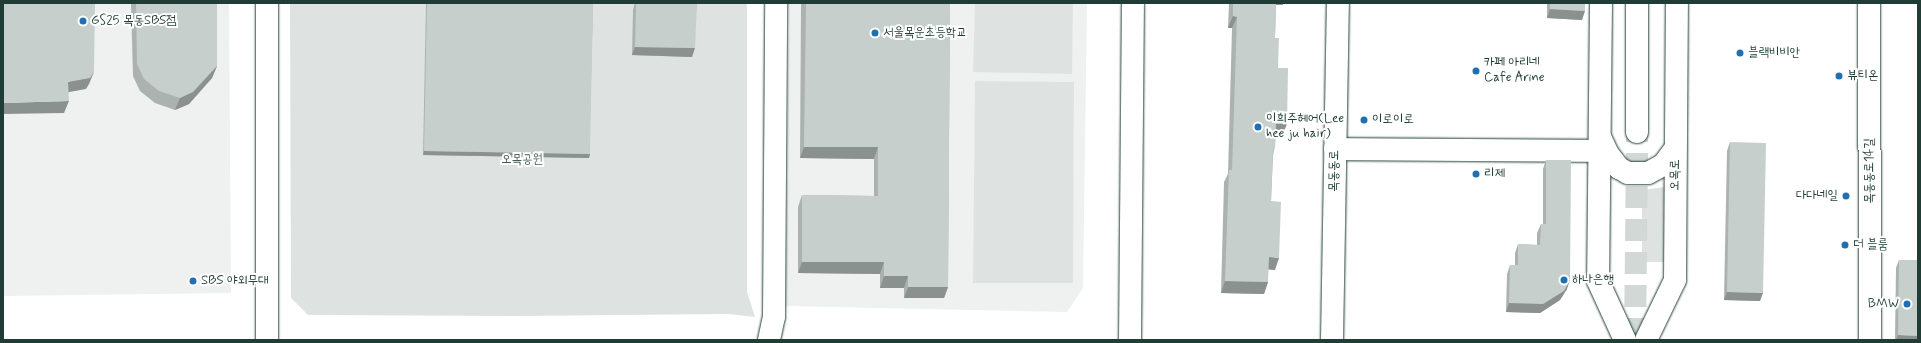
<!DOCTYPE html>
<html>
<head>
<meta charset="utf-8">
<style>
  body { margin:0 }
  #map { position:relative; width:1921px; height:343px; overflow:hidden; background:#fff; font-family:Mynerve,"Poor Story",sans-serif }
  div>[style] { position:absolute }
  .built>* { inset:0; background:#eef1f0 }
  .green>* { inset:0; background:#dee3e2 }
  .secondary-tunnel>* { height:22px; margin-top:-11px; transform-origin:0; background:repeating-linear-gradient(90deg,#d2d8d6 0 22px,transparent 0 33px) }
  .roads { filter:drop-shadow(0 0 1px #1f3d34) drop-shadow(0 0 1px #1f3d34) }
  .street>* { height:22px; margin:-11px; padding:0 11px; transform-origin:11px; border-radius:11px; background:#fff }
  .secondary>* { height:22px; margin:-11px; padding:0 11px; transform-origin:11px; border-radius:11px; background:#fff }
  .wall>* { inset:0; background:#abb2af }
  .shaded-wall>* { inset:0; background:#8b918f }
  .building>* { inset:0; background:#c7cfcc }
  .dots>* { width:11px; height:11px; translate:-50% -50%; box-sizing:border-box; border:2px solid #fff; border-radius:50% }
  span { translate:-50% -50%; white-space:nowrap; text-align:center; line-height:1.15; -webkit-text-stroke:4px #fff; paint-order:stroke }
  .poi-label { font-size:13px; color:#1f3d34 }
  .left { translate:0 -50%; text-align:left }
  .right { translate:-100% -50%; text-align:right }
  .park-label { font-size:13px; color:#455e57 }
  .street-label { font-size:13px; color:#1f3d34 }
  .frame { position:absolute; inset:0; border:4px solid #1f3d34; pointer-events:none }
</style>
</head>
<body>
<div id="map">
  <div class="built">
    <div style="clip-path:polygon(3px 3px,229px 3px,231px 293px,3px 296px)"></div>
    <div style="clip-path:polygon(789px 3px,1087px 3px,1083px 288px,1067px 312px,786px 306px)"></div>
  </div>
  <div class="green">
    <div style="clip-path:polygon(290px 3px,747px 3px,747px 292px,755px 317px,728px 314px,518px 316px,308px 315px,291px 298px)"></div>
    <div style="clip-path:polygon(975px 3px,1073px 3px,1072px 74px,973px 72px)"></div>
    <div style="clip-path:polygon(975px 81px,1074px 82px,1073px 283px,973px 283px)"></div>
    <div style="clip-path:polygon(1672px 186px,1671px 262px,1642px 262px,1642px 190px)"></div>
  </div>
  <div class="secondary-tunnel">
    <div style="left:1635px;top:340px;width:208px;rotate:-89.4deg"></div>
  </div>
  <div class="roads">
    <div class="street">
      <div style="left:1869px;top:3px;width:337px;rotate:89.8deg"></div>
      <div style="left:1335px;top:149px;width:265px;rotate:0.4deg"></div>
      <div style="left:1332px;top:340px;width:337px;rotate:-89deg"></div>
    </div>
    <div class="secondary">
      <div style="left:1601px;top:3px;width:278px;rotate:90.6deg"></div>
      <div style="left:1598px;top:281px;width:65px;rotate:65.4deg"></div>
      <div style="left:1637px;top:132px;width:129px;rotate:-90deg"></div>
      <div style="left:1600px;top:137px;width:19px;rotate:65deg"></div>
      <div style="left:1608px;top:154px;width:18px;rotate:52deg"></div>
      <div style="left:1619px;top:168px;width:10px;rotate:29deg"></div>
      <div style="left:1628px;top:173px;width:20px"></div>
      <div style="left:1648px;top:173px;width:17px;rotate:-28deg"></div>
      <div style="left:1663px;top:165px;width:21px;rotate:-53deg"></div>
      <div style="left:267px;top:340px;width:337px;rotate:-90deg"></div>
      <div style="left:769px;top:340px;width:24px;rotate:-78deg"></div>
      <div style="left:774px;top:317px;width:314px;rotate:-89.6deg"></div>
      <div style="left:1130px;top:340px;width:337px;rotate:-89.5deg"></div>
      <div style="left:1646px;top:340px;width:67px;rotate:-64.2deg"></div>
      <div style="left:1675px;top:280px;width:277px;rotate:-89.6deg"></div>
    </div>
  </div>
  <div class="wall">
    <div style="clip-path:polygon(131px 3px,217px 3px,217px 66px,212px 78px,189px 104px,175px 110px,155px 103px,140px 91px,133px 76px)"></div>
    <div style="clip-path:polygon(426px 3px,593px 3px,589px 158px,423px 155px)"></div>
    <div style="clip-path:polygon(635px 3px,697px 3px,692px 57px,632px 55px,633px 10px)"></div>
    <div style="clip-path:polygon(801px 3px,950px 3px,948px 287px,944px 298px,904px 298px,904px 288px,880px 288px,880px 274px,798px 273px,798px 207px,802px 195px,874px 196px,874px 159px,800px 158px)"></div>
    <div style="clip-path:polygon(1229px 3px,1283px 3px,1283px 5px,1276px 5px,1275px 38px,1278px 68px,1282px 136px,1276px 136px,1273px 156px,1271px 201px,1275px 270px,1268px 269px,1268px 282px,1264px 294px,1221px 293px,1224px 182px,1228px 174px,1232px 28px,1228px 28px)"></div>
    <div style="clip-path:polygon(1547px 3px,1585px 3px,1582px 20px,1547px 18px)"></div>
    <div style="clip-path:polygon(1730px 142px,1760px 301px,1724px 300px,1727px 151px)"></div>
    <div style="clip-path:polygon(1546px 160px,1567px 289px,1560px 300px,1540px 313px,1506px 312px,1507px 274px,1510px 265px,1515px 265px,1515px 253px,1518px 244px,1537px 245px,1537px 233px,1541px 224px,1543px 224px,1543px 169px)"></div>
    <div style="clip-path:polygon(1899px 260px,1918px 340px,1895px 340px,1896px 268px)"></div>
  </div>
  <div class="shaded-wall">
    <div style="clip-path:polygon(1273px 3px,1283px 3px,1283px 5px,1272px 5px)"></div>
    <div style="clip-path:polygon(1550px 9px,1585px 11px,1582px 20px,1547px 18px)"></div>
    <div style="clip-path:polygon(1233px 16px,1237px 17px,1232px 28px,1228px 28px)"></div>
    <div style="clip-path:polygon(635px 47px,695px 48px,692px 57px,632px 55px)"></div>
    <div style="clip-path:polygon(217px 66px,212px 78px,189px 104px,175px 110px,180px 98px)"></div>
    <div style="clip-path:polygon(94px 72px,89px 84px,86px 89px,64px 93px,68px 82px)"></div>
    <div style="clip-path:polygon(69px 101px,64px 113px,3px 114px,3px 103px)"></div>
    <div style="clip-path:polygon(1276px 124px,1287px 124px,1282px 136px,1272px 136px)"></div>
    <div style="clip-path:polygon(804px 147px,878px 147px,874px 159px,800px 158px)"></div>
    <div style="clip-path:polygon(424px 151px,590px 154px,589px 158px,423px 155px)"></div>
    <div style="clip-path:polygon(1269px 257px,1279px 258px,1275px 270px,1264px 269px)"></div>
    <div style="clip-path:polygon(802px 262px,884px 262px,880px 274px,798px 273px)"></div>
    <div style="clip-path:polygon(884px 276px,908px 276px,904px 288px,880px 288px)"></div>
    <div style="clip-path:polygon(1570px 280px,1567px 289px,1560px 300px,1540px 313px,1506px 312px,1509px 303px)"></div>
    <div style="clip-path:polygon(1225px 281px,1268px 282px,1264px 294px,1221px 293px)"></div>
    <div style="clip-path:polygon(908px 287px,948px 287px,944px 298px,904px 298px)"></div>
    <div style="clip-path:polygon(1727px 292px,1763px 293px,1760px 301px,1724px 300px)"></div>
    <div style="clip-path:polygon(1898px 335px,1918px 336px,1918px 340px,1896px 340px)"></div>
  </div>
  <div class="building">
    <div style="clip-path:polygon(3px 3px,95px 3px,94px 72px,90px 78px,68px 82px,69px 101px,3px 103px)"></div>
    <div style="clip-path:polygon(136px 3px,217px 3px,217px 66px,193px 92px,180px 98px,159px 91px,144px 79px,137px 64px)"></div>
    <div style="clip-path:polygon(427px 3px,593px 3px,590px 154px,424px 151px)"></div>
    <div style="clip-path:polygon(636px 3px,697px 3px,695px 48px,635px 47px)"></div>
    <div style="clip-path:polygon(806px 3px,950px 3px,948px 287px,908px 287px,908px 276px,884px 276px,884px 262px,802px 262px,802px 195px,878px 196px,878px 147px,804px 147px)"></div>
    <div style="clip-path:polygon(1233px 3px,1276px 3px,1275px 38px,1279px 38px,1278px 68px,1288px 68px,1287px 124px,1276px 124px,1275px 149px,1273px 149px,1271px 201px,1281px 202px,1279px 258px,1269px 257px,1268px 282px,1225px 281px,1229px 170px,1232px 170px,1237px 17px,1233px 16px)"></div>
    <div style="clip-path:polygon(1550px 3px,1585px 3px,1585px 11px,1550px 9px)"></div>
    <div style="clip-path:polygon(1730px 142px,1766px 143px,1763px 293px,1727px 292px)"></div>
    <div style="clip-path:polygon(1546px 160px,1571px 160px,1570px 280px,1564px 291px,1543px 304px,1509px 303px,1510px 265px,1518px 265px,1518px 244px,1540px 245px,1541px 224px,1546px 224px)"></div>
    <div style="clip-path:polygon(1899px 260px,1918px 260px,1918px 336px,1898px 335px)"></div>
  </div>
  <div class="dots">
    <div style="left:83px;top:21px;background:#1f6fb2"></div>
    <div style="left:875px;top:33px;background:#1f6fb2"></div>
    <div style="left:1740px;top:53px;background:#1f6fb2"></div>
    <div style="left:1476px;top:71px;background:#1f6fb2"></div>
    <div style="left:1839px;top:76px;background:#1f6fb2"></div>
    <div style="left:1364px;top:120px;background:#1f6fb2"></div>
    <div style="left:1258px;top:127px;background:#1f6fb2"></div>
    <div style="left:1476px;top:174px;background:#1f6fb2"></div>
    <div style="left:1846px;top:196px;background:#1f6fb2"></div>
    <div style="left:1845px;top:245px;background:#1f6fb2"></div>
    <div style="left:1564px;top:280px;background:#1f6fb2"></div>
    <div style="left:193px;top:281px;background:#1f6fb2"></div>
    <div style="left:1907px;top:304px;background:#1f6fb2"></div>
  </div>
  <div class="poi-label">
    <span class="left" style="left:91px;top:21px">GS25 목동SBS점</span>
    <span class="left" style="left:883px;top:33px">서울목운초등학교</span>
    <span class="left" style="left:1748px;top:53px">블랙비비안</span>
    <span class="left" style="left:1484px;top:71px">카페 아리네<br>Cafe Arine</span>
    <span class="left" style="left:1847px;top:76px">뷰티온</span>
    <span class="left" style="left:1266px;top:127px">이희주헤어(Lee<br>hee ju hair)</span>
    <span class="left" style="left:1372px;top:120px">이로이로</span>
    <span class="left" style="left:1484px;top:174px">리제</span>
    <span class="right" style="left:1838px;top:196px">다다네일</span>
    <span class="left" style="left:1853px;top:245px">더 블룸</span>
    <span class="left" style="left:1572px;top:280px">하나은행</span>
    <span class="left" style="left:201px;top:281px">SBS 야외무대</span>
    <span class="right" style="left:1899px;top:304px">BMW</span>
  </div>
  <div class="park-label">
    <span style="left:522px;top:160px">오목공원</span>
  </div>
  <div class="street-label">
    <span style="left:1335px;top:171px;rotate:-89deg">목동동로</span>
    <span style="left:1870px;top:171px;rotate:-90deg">목동동로14길</span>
    <span style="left:1676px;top:175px;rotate:-89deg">오목로</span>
  </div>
  <div class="frame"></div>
</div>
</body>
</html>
